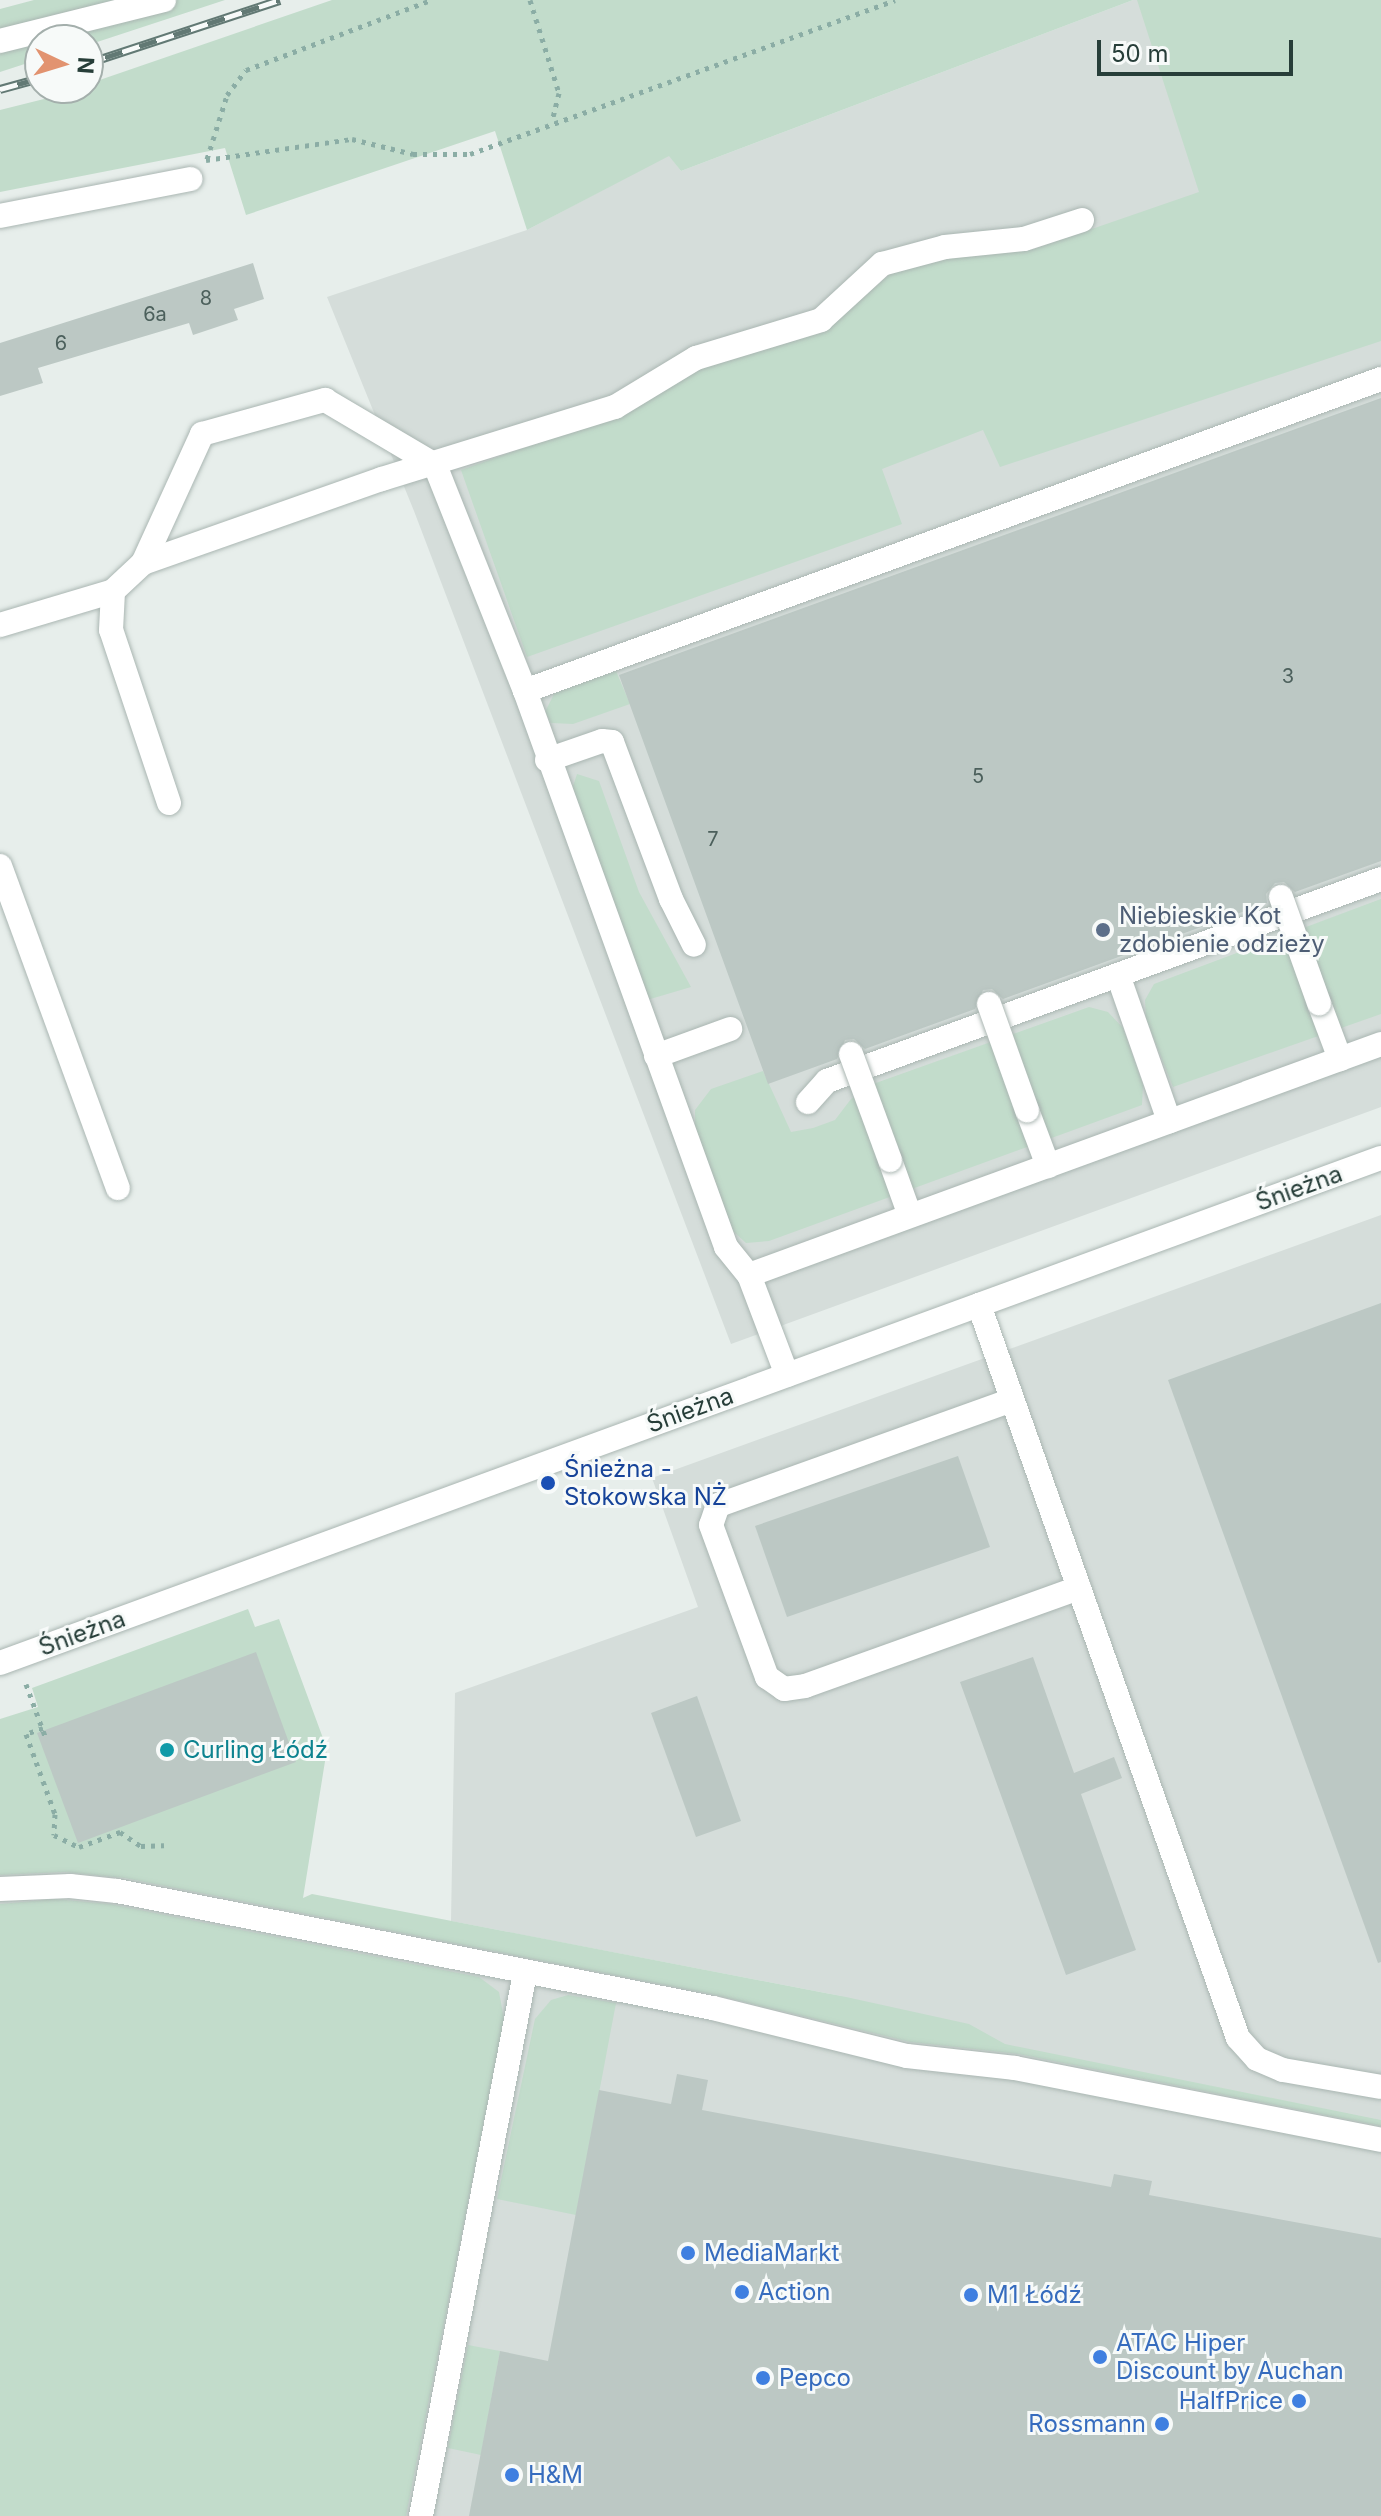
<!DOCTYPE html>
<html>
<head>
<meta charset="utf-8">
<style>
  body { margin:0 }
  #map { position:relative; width:1381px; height:2516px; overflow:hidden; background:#e7eeeb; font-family:Inter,sans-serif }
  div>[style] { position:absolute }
  .built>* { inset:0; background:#d5ddda }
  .green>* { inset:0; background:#c2dccb }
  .building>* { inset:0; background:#bcc8c4 }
  .path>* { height:5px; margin-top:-2.5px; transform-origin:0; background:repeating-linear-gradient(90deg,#8bada5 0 4px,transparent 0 10px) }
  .roads { filter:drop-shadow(0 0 2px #aab6b2) drop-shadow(0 0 2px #aab6b2) }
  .minor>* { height:24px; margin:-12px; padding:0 12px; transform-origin:12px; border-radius:12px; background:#fff }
  .rail>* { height:9px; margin-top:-4.5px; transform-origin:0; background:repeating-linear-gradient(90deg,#f7faf9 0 18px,#627974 0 36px); box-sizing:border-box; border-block:2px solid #627974 }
  .bridges { filter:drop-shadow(0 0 2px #aab6b2) drop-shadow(0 0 2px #aab6b2) }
  .minor-bridge>* { height:24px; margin:-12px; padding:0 12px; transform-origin:12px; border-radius:12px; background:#fff }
  .dots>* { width:22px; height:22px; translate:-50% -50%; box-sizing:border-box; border:4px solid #f7faf9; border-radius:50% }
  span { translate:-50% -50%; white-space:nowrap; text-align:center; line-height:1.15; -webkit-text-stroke:6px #f7faf9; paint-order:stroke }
  .number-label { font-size:20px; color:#4c605c }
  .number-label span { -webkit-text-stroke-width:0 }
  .service-label { font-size:24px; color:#4e5e75 }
  .left { translate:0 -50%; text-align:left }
  .street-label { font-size:24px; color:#273e39 }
  .transit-label { font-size:24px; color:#164399 }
  .culture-label { font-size:24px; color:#0d838f }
  .shop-label { font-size:24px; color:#366cbe }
  .right { translate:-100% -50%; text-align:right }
  .north { position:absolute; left:24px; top:24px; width:80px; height:80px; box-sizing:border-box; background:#f7faf9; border:2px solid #a4afac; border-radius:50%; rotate:94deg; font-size:22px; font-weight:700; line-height:32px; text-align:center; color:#273e39 }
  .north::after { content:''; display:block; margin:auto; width:28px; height:36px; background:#e29370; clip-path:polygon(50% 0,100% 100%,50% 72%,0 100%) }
  .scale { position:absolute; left:1097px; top:40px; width:196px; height:36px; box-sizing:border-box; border:4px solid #273e39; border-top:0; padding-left:10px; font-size:24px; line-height:28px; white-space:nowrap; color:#273e39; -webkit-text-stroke:6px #f7faf9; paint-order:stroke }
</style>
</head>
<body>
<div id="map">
  <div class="built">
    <div style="clip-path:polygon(1133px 0,1381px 0,1381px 1107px,731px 1344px,414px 511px,327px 297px,527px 230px,669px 155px,681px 171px)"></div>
    <div style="clip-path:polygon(1381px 1215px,1381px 2516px,0 2516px,0 1858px,846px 1997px,451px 1921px,455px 1693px,698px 1607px,652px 1478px)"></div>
  </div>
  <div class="green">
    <div style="clip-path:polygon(34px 0,225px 0,88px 45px,88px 40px,40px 40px,40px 59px,0 72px,0 9px)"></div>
    <div style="clip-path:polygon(332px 0,1133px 0,681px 171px,669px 156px,527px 230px,495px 131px,246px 215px,225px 148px,0 192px,0 110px,88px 88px,88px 84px)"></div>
    <div style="clip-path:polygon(1137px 0,1381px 0,1381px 341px,1000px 467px,983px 430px,882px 469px,902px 524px,527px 657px,461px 470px,624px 413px,715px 361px,829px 327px,890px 274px,945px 255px,1031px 250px,1199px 192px)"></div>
    <div style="clip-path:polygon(616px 671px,630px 704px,573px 724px,551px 723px,545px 712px,555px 692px)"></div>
    <div style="clip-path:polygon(577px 774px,599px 781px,639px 892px,691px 987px,647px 1000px,571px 792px)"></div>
    <div style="clip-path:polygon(1381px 899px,1381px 1014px,1173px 1087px,1146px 1019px,1145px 1000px,1154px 984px)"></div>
    <div style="clip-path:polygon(1089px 1007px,1108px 1012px,1123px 1028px,1143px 1085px,1142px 1105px,769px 1241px,746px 1243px,733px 1231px,695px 1127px,695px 1110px,711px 1089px,763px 1071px,791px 1132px,813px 1128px,835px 1120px,851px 1099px,876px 1083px)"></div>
    <div style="clip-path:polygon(248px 1609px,255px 1627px,279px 1619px,327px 1749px,303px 1898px,312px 1894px,846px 1997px,969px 2024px,1005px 2044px,1381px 2120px,1381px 2126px,1018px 2054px,910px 2042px,716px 1995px,124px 1878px,65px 1872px,0 1875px,0 1719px,38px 1707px,32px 1688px)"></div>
    <div style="clip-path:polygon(55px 1899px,110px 1904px,479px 1977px,499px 1992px,504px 2019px,406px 2516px,0 2516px,0 1904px)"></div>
    <div style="clip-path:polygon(568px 1995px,616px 2003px,576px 2215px,497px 2199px,535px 2019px,551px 2000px)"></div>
    <div style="clip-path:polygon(468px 2345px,500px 2351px,481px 2455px,448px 2448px)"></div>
  </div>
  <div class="building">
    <div style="clip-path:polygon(253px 263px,264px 299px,234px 309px,238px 320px,193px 335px,189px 323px,38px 368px,43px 383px,0 396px,0 343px)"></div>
    <div style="clip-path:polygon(1381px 398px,1381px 861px,1295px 892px,1284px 882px,1275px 883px,1266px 894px,1267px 903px,1003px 999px,992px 989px,983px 990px,975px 1009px,865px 1049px,854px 1039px,845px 1040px,837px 1059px,768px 1084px,619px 675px)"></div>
    <div style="clip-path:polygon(1381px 1303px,1381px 1962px,1378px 1963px,1168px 1380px)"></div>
    <div style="clip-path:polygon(958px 1456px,990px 1547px,787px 1617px,755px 1526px)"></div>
    <div style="clip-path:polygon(256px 1652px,296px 1762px,78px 1843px,37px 1733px)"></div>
    <div style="clip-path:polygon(1033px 1657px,1074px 1773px,1114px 1757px,1122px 1778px,1081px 1794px,1136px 1950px,1066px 1975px,960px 1682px)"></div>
    <div style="clip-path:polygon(697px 1696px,741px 1821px,696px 1837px,651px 1713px)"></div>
    <div style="clip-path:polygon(677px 2074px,708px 2080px,702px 2110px,1111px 2187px,1114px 2174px,1152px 2181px,1149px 2195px,1381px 2238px,1381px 2516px,469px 2516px,500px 2351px,548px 2361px,599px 2090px,671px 2104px)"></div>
  </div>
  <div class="path">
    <div style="left:530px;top:0;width:97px;rotate:72.7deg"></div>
    <div style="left:559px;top:93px;width:29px;rotate:104deg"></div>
    <div style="left:207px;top:159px;width:67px;rotate:-72.6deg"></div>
    <div style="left:227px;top:95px;width:31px;rotate:-53deg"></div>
    <div style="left:246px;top:70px;width:198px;rotate:-20.7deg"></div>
    <div style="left:206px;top:160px;width:148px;rotate:-8.2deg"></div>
    <div style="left:352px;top:139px;width:63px;rotate:13.8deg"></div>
    <div style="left:413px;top:154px;width:57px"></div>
    <div style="left:470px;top:154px;width:452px;rotate:-19.9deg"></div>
    <div style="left:26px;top:1684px;width:55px;rotate:69.9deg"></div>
    <div style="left:43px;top:1728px;width:18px;rotate:161deg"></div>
    <div style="left:26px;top:1734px;width:85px;rotate:70.1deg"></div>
    <div style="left:55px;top:1814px;width:21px;rotate:93deg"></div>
    <div style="left:54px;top:1835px;width:28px;rotate:26deg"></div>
    <div style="left:79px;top:1847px;width:44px;rotate:-20.1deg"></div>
    <div style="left:120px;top:1832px;width:25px;rotate:34deg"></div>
    <div style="left:141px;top:1846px;width:23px;rotate:-2deg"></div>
  </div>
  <div class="roads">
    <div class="minor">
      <div style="left:0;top:41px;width:169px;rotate:-14deg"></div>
      <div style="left:0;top:216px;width:194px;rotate:-11deg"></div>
      <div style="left:143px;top:563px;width:142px;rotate:-65.4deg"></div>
      <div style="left:202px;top:434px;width:128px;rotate:-15.5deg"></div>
      <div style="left:325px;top:400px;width:128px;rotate:30.6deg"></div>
      <div style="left:435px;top:465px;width:243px;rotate:68.3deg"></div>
      <div style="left:525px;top:691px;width:591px;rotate:70.12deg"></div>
      <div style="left:726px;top:1247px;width:36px;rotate:51deg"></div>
      <div style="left:749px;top:1275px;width:107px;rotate:69.2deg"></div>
      <div style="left:0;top:625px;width:118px;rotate:-16.7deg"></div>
      <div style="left:525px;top:691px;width:911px;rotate:-20.03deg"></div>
      <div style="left:547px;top:760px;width:58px;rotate:-19.1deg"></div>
      <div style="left:602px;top:741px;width:10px;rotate:6deg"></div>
      <div style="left:612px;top:742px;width:168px;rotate:69.4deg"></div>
      <div style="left:671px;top:899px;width:51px;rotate:63.4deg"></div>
      <div style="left:169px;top:803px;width:182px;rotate:-108.5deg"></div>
      <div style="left:111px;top:630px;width:39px;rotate:-87deg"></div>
      <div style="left:113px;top:591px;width:41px;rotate:-43deg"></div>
      <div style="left:143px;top:563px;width:253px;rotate:-19.4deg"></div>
      <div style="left:382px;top:479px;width:244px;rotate:-17.2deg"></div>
      <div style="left:615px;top:407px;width:95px;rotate:-31.2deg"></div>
      <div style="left:696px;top:358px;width:131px;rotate:-16.9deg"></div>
      <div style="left:821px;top:320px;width:83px;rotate:-42.6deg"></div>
      <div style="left:882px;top:264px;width:65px;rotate:-15.1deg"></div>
      <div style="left:945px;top:247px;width:79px;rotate:-5.8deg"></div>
      <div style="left:1024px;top:239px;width:61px;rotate:-18.1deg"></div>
      <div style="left:0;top:866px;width:343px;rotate:69.9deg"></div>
      <div style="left:1118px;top:975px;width:155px;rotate:70.7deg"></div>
      <div style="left:1319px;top:1003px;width:60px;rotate:69.4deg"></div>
      <div style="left:656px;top:1056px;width:79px;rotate:-20deg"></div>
      <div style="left:808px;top:1102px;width:28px;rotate:-48deg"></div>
      <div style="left:827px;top:1081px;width:590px;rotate:-20.03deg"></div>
      <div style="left:1027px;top:1110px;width:60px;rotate:69.4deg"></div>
      <div style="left:890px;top:1160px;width:59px;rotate:70.3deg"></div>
      <div style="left:749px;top:1275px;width:673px;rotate:-20.08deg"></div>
      <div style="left:979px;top:1305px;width:777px;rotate:70.54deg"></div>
      <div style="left:1238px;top:2038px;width:28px;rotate:48deg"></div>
      <div style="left:1257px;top:2059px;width:28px;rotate:23deg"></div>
      <div style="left:1283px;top:2070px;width:99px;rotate:9.8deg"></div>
      <div style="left:1012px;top:1400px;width:312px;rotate:160.3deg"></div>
      <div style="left:718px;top:1505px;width:21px;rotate:109deg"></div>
      <div style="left:711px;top:1525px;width:162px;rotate:69.8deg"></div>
      <div style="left:767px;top:1677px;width:21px;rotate:35deg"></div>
      <div style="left:784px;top:1689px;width:21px;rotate:-8deg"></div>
      <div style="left:805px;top:1686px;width:291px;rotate:-19.7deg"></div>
      <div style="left:0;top:1663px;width:1470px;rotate:-20.09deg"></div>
      <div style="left:0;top:1889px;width:70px;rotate:-2.5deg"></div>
      <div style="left:70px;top:1886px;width:47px;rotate:6.1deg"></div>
      <div style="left:117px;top:1891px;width:607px;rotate:11.11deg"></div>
      <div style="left:713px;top:2008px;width:200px;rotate:13.9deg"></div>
      <div style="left:907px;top:2056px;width:109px;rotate:6.3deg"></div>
      <div style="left:1015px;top:2068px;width:373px;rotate:11.1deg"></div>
      <div style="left:421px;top:2516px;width:553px;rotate:-79.16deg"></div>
    </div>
  </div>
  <div class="rail">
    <div style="left:88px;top:63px;width:202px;rotate:-18.2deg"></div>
    <div style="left:0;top:89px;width:41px;rotate:-15.4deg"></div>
  </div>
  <div class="bridges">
    <div class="minor-bridge">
      <div style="left:1281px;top:897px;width:113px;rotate:70.3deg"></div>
      <div style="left:989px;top:1004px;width:113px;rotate:70.3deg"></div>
      <div style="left:851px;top:1054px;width:113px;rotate:69.8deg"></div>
    </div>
  </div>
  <div class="dots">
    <div style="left:1103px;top:930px;background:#5c6f8a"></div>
    <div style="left:548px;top:1483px;background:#1a4fb4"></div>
    <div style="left:167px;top:1750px;background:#0f9aa8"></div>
    <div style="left:688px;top:2253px;background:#3f7fe0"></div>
    <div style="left:742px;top:2292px;background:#3f7fe0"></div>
    <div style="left:971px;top:2295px;background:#3f7fe0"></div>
    <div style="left:1100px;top:2357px;background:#3f7fe0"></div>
    <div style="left:763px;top:2378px;background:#3f7fe0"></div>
    <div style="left:1299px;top:2401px;background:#3f7fe0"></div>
    <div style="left:1162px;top:2424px;background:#3f7fe0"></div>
    <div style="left:512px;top:2475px;background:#3f7fe0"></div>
  </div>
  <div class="number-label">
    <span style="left:206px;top:298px">8</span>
    <span style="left:155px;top:314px">6a</span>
    <span style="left:61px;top:343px">6</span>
    <span style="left:1288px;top:676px">3</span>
    <span style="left:978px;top:776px">5</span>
    <span style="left:713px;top:839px">7</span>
  </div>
  <div class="service-label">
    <span class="left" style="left:1119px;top:930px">Niebieskie Kot<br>zdobienie odzieży</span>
  </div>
  <div class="street-label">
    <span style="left:1299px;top:1188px;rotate:-20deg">Śnieżna</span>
    <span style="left:690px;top:1410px;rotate:-20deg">Śnieżna</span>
    <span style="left:82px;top:1633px;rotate:-20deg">Śnieżna</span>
  </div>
  <div class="transit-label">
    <span class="left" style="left:564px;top:1483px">Śnieżna -<br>Stokowska NŻ</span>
  </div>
  <div class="culture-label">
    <span class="left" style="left:183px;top:1750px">Curling Łódź</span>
  </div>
  <div class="shop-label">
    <span class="left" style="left:704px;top:2253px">MediaMarkt</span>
    <span class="left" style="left:758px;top:2292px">Action</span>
    <span class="left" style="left:987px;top:2295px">M1 Łódź</span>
    <span class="left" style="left:1116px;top:2357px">ATAC Hiper<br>Discount by Auchan</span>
    <span class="left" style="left:779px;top:2378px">Pepco</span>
    <span class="right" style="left:1283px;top:2401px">HalfPrice</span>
    <span class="right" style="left:1146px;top:2424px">Rossmann</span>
    <span class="left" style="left:528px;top:2475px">H&amp;M</span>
  </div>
  <div class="north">N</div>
  <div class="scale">50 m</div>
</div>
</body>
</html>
